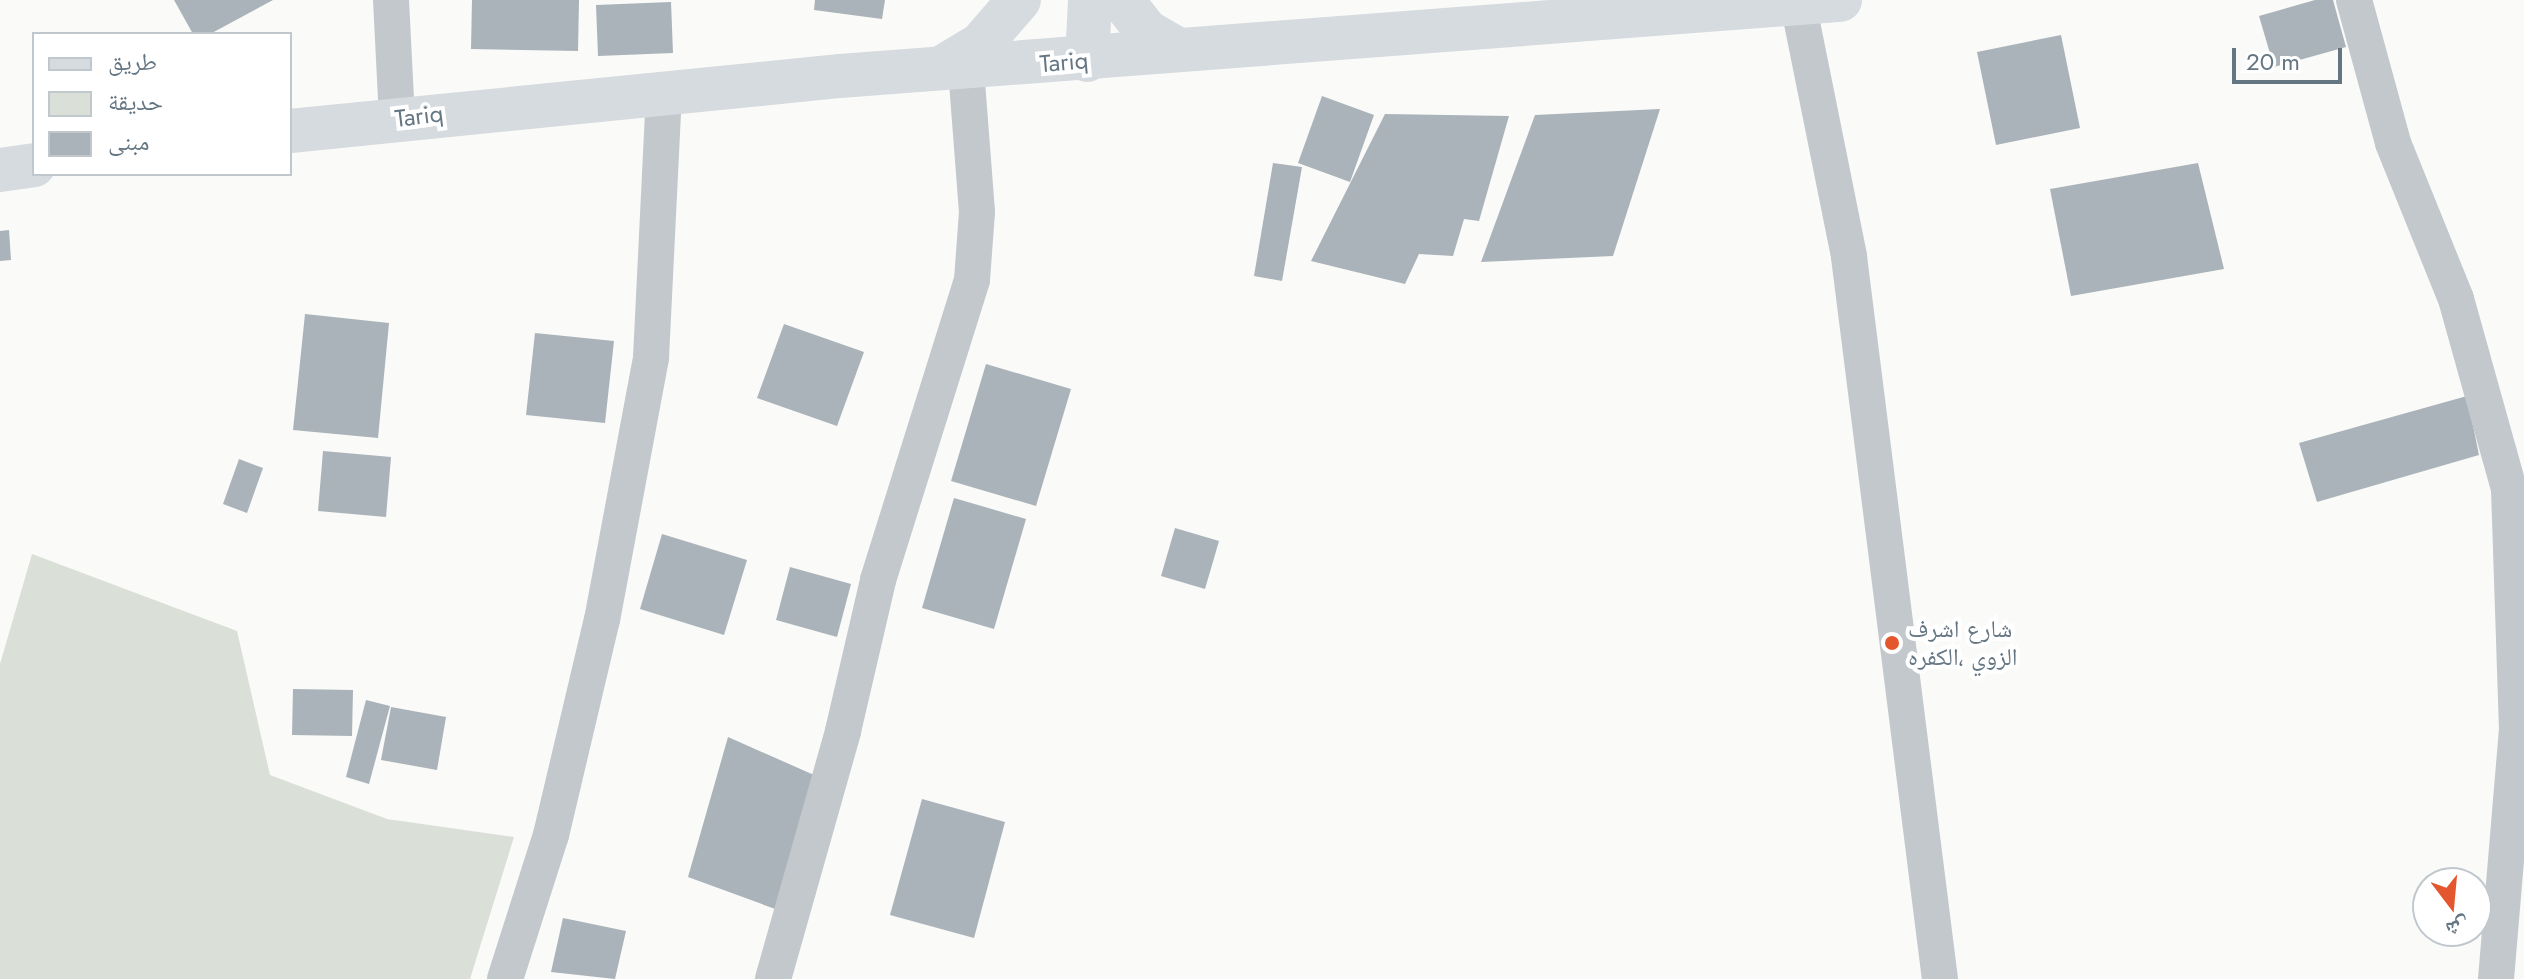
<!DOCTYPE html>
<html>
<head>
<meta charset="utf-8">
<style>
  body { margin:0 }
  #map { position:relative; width:2524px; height:979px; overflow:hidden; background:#fafaf8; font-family:Jost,"Noto Naskh Arabic",sans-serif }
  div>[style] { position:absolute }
  .green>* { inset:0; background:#dadfd7 }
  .building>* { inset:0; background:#aab3b9 }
  .street>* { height:36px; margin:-18px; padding:0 18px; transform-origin:18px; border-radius:18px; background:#c3c8cc }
  .secondary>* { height:44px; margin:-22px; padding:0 22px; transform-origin:22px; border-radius:22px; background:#d6dbdf }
  .dots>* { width:22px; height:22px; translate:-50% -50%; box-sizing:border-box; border:4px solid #fff; border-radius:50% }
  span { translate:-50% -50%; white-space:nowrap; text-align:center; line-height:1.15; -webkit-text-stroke:8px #fff; paint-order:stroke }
  .street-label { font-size:24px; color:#657683 }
  .poi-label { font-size:24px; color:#657683 }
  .left { translate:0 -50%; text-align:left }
  .legend { position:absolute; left:32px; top:32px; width:260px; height:144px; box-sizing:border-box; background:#fff; border:2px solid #c1c8cd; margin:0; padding:10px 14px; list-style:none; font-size:24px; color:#657683 }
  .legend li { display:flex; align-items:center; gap:16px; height:40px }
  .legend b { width:40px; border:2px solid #c1c8cd }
  .north { position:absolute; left:2412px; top:867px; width:80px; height:80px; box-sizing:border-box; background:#fff; border:2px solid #c1c8cd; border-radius:50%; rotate:164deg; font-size:22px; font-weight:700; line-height:32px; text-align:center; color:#657683 }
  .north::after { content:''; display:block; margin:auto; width:28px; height:36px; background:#e4572e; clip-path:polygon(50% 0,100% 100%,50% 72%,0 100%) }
  .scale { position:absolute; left:2232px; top:48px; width:110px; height:36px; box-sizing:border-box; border:4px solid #657683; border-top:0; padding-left:10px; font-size:24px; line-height:28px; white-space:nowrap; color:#657683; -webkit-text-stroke:6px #fff; paint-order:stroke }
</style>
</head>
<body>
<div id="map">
  <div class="green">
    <div style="clip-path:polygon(32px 554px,237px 631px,270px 775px,387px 819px,514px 837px,470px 979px,0 979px,0 664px)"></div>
  </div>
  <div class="building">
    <div style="clip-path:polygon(174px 0,273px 0,210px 34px,193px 34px)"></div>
    <div style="clip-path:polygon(472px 0,579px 0,578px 51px,471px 49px)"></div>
    <div style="clip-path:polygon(815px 0,885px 0,882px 19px,814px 10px)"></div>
    <div style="clip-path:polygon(2315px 0,2333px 0,2346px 47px,2274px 67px,2259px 16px)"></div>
    <div style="clip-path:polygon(671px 2px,673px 53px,598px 56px,596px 5px)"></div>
    <div style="clip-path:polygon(2061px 35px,2080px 128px,1996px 145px,1977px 52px)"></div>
    <div style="clip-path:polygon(1322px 96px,1374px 115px,1350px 182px,1298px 163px)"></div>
    <div style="clip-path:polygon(1660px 109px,1613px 256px,1481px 262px,1535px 115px)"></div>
    <div style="clip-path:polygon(1385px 114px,1509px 116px,1479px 221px,1464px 219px,1453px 256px,1419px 254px,1405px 284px,1311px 261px)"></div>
    <div style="clip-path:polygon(1273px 163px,1302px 167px,1282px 281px,1254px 276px)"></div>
    <div style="clip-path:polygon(2198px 163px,2224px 269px,2071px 296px,2050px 189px)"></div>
    <div style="clip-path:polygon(9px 230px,11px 260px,0 261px,0 231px)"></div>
    <div style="clip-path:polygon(305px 314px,389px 323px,378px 438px,293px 430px)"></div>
    <div style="clip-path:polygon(784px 324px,864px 352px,837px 426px,757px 398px)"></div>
    <div style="clip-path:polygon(535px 333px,614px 341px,605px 423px,526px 415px)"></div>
    <div style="clip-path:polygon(986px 364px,1071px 389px,1036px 506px,951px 481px)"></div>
    <div style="clip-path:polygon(2467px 396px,2479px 455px,2317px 502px,2299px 443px)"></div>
    <div style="clip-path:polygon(323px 451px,391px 457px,386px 517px,318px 511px)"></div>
    <div style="clip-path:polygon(239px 459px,263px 468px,247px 513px,223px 504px)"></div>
    <div style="clip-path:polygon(954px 498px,1026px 519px,994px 629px,922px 608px)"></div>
    <div style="clip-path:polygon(1175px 528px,1219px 541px,1205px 589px,1161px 576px)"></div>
    <div style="clip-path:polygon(662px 534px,747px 560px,724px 635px,640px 609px)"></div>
    <div style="clip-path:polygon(790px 567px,851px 584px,837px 637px,776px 620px)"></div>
    <div style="clip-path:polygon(293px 689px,353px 690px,352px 736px,292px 735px)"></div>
    <div style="clip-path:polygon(366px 700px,390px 706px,369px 784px,346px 777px)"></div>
    <div style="clip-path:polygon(391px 707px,446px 717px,437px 770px,381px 760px)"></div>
    <div style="clip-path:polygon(728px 737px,814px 775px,778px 910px,688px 877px)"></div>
    <div style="clip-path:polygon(922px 799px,1005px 822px,974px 938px,890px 915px)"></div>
    <div style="clip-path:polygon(563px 918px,626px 931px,615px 979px,551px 972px)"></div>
  </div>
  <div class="street">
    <div style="left:391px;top:0;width:118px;rotate:87.1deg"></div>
    <div style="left:2354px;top:0;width:148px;rotate:74.7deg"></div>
    <div style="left:2393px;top:143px;width:168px;rotate:68deg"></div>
    <div style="left:2456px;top:299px;width:197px;rotate:74.4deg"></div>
    <div style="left:2509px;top:489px;width:240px;rotate:88.1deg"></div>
    <div style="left:2517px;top:729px;width:251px;rotate:94.8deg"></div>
    <div style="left:1798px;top:3px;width:259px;rotate:78.6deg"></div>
    <div style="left:1849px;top:257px;width:728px;rotate:82.82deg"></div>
    <div style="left:505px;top:979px;width:151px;rotate:-72.3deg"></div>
    <div style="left:551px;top:835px;width:221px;rotate:-76.7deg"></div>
    <div style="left:602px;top:620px;width:267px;rotate:-79.4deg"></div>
    <div style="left:651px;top:358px;width:266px;rotate:-87.2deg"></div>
    <div style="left:773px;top:979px;width:258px;rotate:-74.2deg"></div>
    <div style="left:843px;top:731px;width:155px;rotate:-76.9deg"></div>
    <div style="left:878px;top:580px;width:314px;rotate:-72.6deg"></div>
    <div style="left:972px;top:280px;width:68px;rotate:-85.8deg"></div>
    <div style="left:977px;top:212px;width:144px;rotate:-94.4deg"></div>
  </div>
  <div class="secondary">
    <div style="left:1122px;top:0;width:39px;rotate:52deg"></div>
    <div style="left:1146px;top:31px;width:36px;rotate:30deg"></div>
    <div style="left:1087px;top:60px;width:60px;rotate:-87.1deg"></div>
    <div style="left:941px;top:68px;width:47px;rotate:-31deg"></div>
    <div style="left:981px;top:44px;width:58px;rotate:-49.2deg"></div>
    <div style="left:290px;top:131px;width:553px;rotate:-5.71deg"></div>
    <div style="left:840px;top:76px;width:1003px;rotate:-4.35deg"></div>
    <div style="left:0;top:170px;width:34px;rotate:-8deg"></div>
  </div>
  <div class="dots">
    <div style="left:1892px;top:643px;background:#e4572e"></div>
  </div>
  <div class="street-label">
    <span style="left:1064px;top:62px;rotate:-5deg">Tariq</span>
    <span style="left:419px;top:116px;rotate:-7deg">Tariq</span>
  </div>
  <div class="poi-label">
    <span class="left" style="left:1908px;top:643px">شارع اشرف<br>الزوي ،الكفره</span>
  </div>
  <ul class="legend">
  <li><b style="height:10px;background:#d6dbdf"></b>طريق</li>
  <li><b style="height:22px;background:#dadfd7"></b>حديقة</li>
  <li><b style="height:22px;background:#aab3b9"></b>مبنى</li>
  </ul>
  <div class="north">ش</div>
  <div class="scale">20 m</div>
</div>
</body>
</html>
